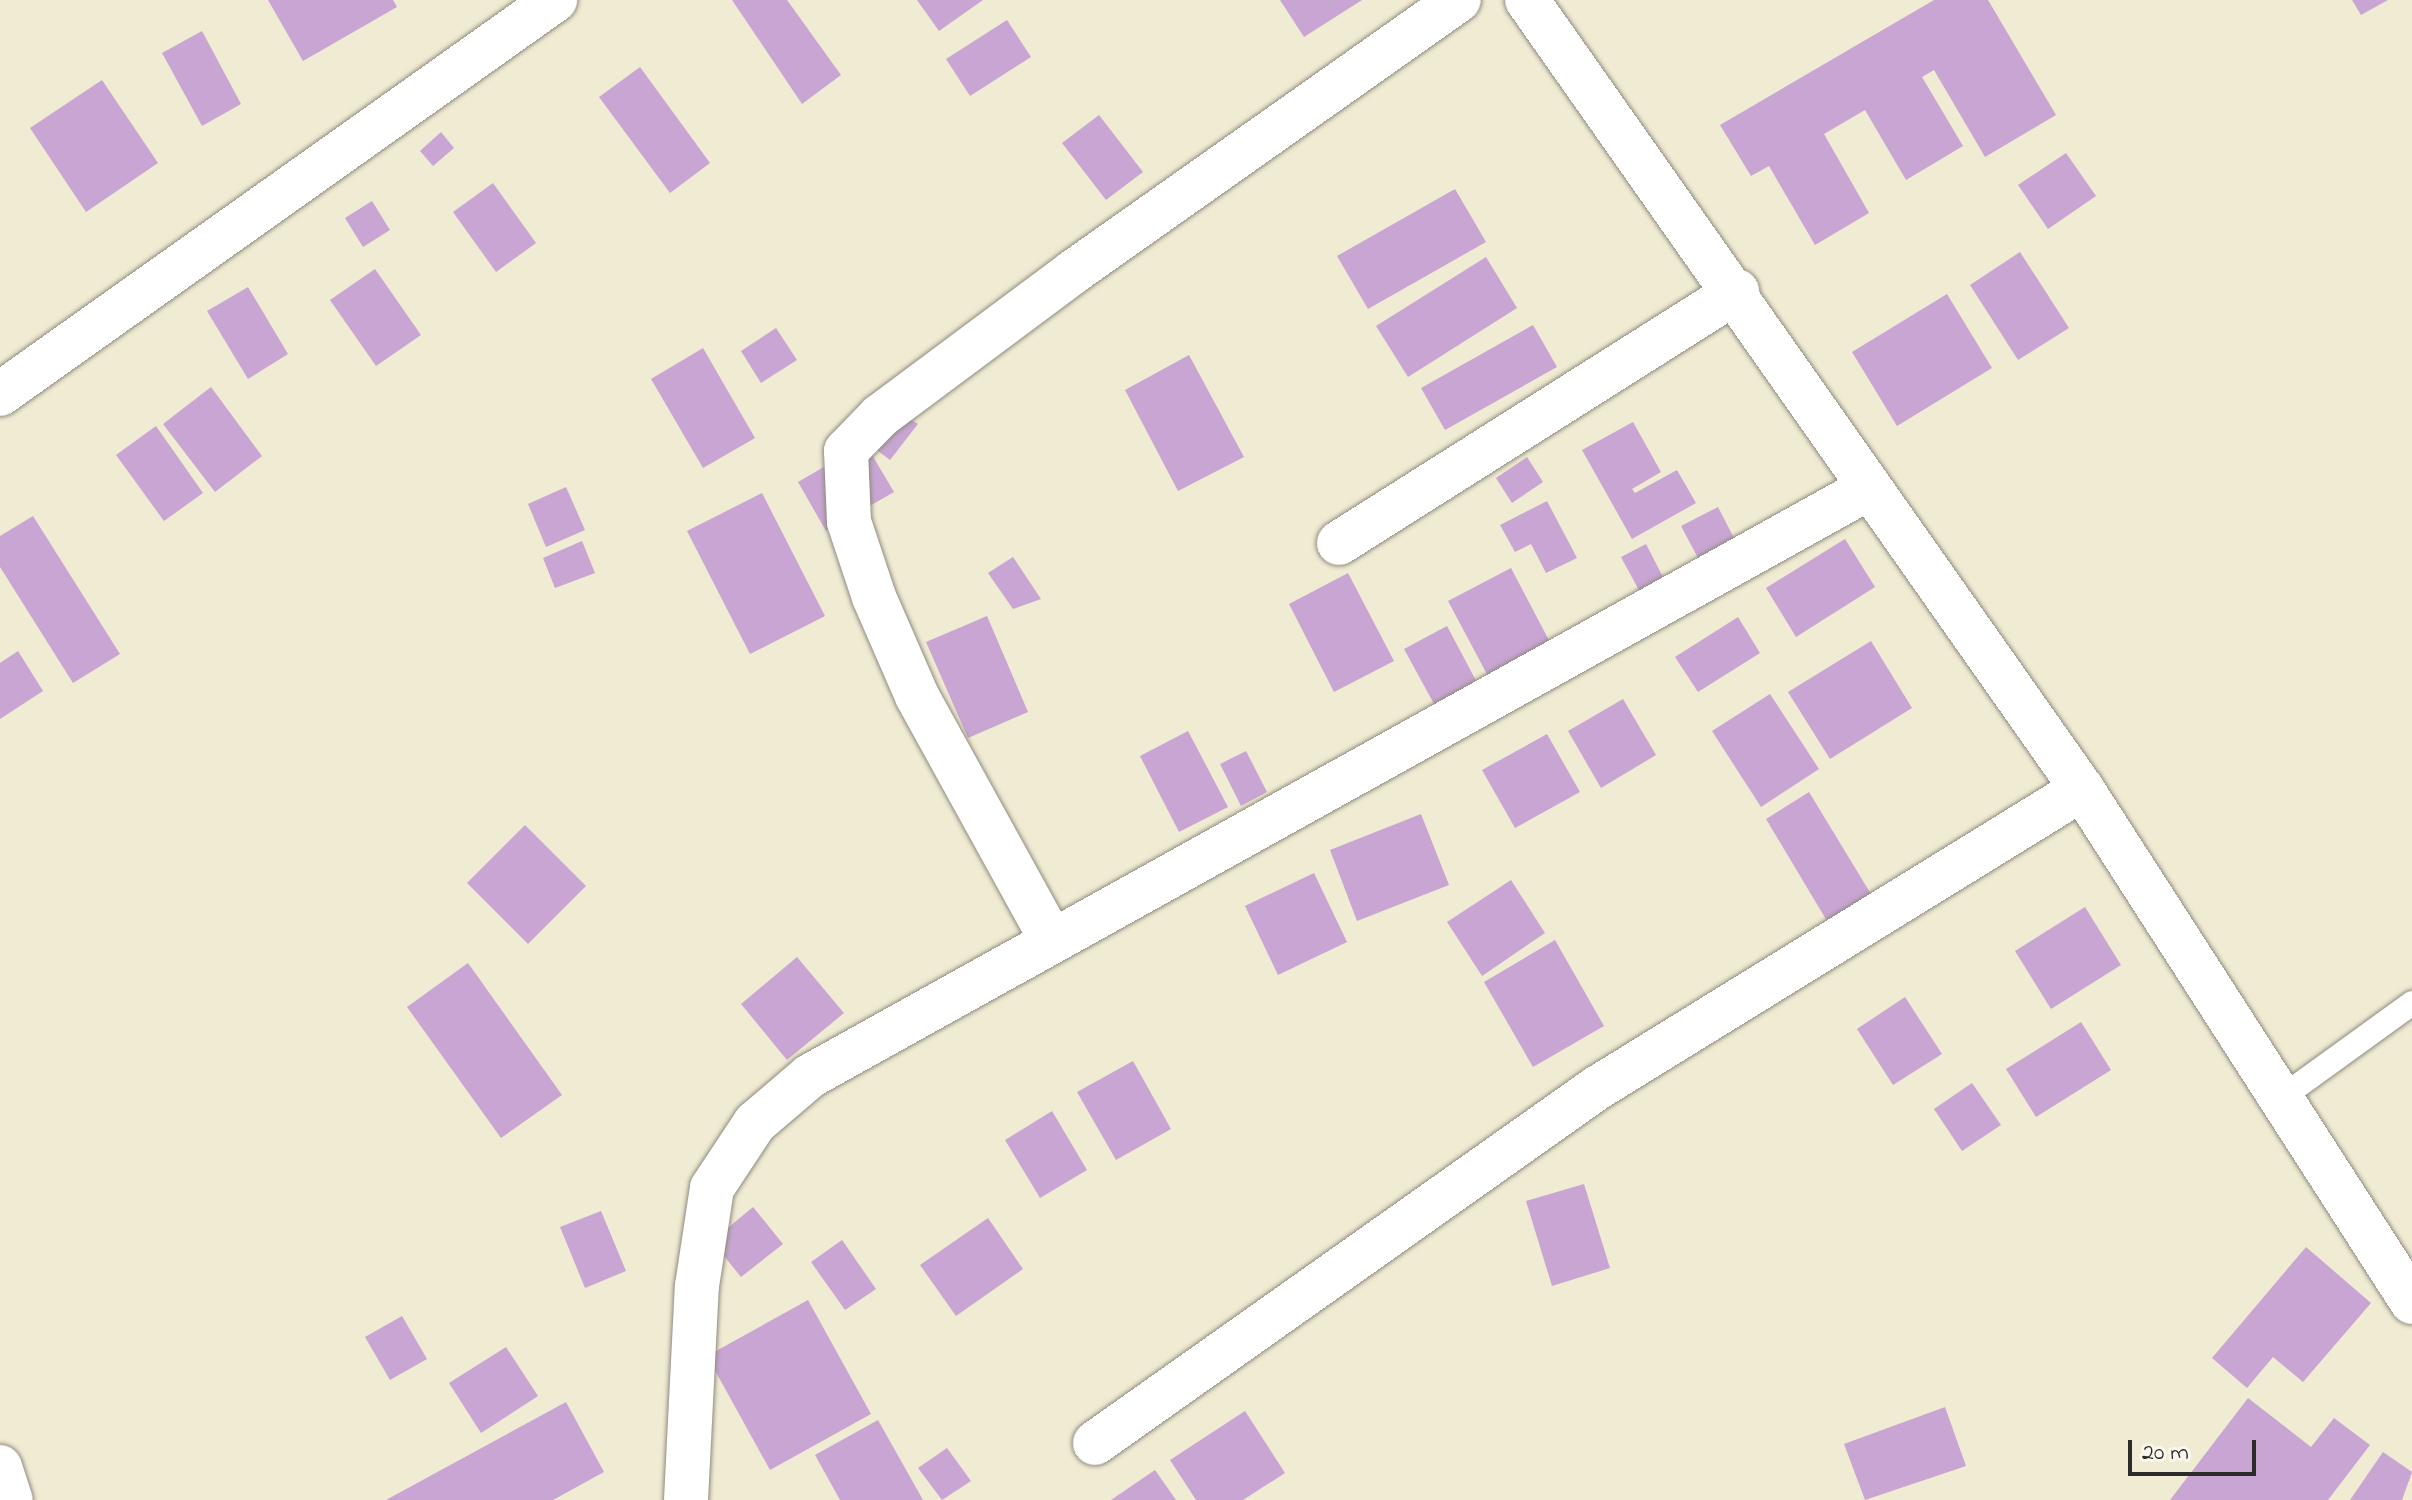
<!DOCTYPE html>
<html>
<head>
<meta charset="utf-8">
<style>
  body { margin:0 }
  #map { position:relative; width:2412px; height:1500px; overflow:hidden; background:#f0ebd3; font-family:"Indie Flower",sans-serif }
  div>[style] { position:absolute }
  .building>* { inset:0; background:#c9a5d3 }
  .roads { filter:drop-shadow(0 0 2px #8e8b7f) drop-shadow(0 0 2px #8e8b7f) }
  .lane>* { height:24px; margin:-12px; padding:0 12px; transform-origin:12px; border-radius:12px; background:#fff }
  .street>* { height:44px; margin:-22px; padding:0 22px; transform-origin:22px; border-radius:22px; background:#fff }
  span { translate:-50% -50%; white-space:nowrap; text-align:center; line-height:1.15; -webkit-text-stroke:7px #fbf7ec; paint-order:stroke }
  .scale { position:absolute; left:2128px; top:1440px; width:128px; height:36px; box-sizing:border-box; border:4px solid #2b2b2b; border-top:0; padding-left:10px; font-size:24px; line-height:28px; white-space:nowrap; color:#2b2b2b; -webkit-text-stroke:6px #fbf7ec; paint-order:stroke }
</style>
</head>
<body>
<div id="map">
  <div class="building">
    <div style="clip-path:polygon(268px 0,393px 0,397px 7px,303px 61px)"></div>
    <div style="clip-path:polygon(732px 0,787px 0,841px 75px,802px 104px)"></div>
    <div style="clip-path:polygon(917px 0,983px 0,939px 31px)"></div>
    <div style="clip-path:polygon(1280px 0,1362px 0,1304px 37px)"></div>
    <div style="clip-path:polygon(1934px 0,1988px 0,2056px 115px,1985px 157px,1934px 70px,1922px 77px,1963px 146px,1906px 180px,1865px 110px,1824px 134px,1869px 213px,1815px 245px,1769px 166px,1751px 176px,1720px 125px)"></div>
    <div style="clip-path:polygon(2352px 0,2388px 0,2361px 15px)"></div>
    <div style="clip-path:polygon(1007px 20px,1031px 57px,970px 96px,946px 59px)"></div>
    <div style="clip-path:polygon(202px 31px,241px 104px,202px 126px,162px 53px)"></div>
    <div style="clip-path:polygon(640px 67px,710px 163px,670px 193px,599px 97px)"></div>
    <div style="clip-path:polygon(102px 80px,158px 163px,86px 212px,30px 128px)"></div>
    <div style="clip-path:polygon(1099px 115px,1143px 172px,1106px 200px,1062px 143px)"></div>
    <div style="clip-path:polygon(441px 132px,454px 148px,433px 166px,420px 151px)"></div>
    <div style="clip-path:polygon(2066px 153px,2096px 196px,2048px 229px,2018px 185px)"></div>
    <div style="clip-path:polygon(493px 183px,536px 243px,496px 272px,453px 212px)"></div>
    <div style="clip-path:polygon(1455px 189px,1486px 242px,1368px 309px,1337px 256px)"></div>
    <div style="clip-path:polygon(372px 201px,390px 230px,363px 247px,345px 218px)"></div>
    <div style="clip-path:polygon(2020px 252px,2069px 328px,2018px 360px,1970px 285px)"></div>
    <div style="clip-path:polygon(1486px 257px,1517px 308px,1408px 377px,1376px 326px)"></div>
    <div style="clip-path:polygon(375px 269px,421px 335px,376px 366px,330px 300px)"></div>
    <div style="clip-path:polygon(248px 287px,288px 354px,248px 379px,207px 311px)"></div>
    <div style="clip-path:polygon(1947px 294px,1992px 368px,1897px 426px,1852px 352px)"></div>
    <div style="clip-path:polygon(1533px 325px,1557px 367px,1445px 430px,1421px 388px)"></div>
    <div style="clip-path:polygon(776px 328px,797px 360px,761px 383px,741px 351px)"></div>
    <div style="clip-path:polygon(703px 348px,755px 438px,703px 468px,651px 379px)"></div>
    <div style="clip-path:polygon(1189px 355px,1244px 457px,1178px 491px,1125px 390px)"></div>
    <div style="clip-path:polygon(211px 387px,262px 456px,215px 492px,163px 424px)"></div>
    <div style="clip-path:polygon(877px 398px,918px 424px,890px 460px,853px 432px)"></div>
    <div style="clip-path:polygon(1633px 422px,1661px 472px,1632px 489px,1635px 493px,1677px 470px,1696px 503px,1632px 539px,1582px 450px)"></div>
    <div style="clip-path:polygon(156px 426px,203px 493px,164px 521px,116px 455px)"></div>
    <div style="clip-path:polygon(865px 443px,894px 492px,826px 531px,798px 482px)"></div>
    <div style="clip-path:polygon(1527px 457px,1543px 482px,1512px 503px,1496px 478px)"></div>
    <div style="clip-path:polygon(566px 487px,585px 530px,546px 547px,528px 504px)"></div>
    <div style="clip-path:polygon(762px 493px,825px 616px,750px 654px,687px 531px)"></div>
    <div style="clip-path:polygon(1547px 501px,1577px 558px,1546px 573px,1531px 544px,1515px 552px,1500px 525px)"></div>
    <div style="clip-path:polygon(1718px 507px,1735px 540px,1698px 558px,1681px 526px)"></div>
    <div style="clip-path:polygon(33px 516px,120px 654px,73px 683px,0 567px,0 536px)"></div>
    <div style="clip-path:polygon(1845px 539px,1875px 587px,1796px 637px,1766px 588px)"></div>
    <div style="clip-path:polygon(582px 541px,595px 573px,555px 588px,543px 558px)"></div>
    <div style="clip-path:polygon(1646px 544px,1665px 581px,1641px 594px,1621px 557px)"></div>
    <div style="clip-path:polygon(1013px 557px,1041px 599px,1013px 609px,988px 573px)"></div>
    <div style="clip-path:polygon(1511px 568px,1552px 646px,1489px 678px,1448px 601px)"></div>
    <div style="clip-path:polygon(1348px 573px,1394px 661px,1334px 692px,1289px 604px)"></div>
    <div style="clip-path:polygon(987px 616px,1028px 712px,968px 738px,926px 642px)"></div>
    <div style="clip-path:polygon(1738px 617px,1760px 653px,1698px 692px,1675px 657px)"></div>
    <div style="clip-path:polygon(1447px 626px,1481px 690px,1439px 713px,1404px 649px)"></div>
    <div style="clip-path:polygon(1871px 641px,1912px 708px,1830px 759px,1788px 692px)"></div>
    <div style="clip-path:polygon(18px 651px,43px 691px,0 719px,0 663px)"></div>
    <div style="clip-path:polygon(1770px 694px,1819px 769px,1761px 807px,1712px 731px)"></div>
    <div style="clip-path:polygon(1623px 699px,1656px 755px,1601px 788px,1568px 731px)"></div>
    <div style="clip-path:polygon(1188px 731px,1228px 807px,1179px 832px,1140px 756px)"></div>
    <div style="clip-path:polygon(1547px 734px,1580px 792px,1515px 828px,1482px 770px)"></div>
    <div style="clip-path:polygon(1246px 751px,1267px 792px,1241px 806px,1220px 764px)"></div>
    <div style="clip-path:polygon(1809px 792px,1874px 899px,1830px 926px,1766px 819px)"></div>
    <div style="clip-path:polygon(1421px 814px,1449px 885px,1357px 921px,1330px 850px)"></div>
    <div style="clip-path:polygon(525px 825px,586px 886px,528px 944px,467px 883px)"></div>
    <div style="clip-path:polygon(1314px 873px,1347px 942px,1278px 975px,1245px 906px)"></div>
    <div style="clip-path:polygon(1511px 880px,1545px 933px,1482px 976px,1447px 922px)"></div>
    <div style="clip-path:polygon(2085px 907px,2121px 965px,2051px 1009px,2015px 951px)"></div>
    <div style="clip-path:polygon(1555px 940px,1604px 1026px,1533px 1067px,1484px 982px)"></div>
    <div style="clip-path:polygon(797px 957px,844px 1013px,787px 1060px,741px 1004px)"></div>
    <div style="clip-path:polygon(468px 963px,562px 1095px,501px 1138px,407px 1007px)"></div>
    <div style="clip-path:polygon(1905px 997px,1942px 1054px,1893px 1085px,1857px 1029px)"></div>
    <div style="clip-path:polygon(2081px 1022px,2111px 1070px,2036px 1117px,2006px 1069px)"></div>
    <div style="clip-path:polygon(1133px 1061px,1171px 1129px,1116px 1160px,1077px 1092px)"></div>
    <div style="clip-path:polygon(1972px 1083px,2001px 1125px,1962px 1151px,1934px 1109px)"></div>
    <div style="clip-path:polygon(1052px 1111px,1087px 1170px,1040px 1198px,1005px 1140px)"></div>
    <div style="clip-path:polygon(1584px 1184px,1610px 1268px,1552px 1286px,1526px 1201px)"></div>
    <div style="clip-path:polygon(753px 1207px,783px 1244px,741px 1277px,712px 1241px)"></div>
    <div style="clip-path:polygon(601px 1211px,626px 1271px,585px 1288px,560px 1227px)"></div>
    <div style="clip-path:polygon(988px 1218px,1023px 1269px,956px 1316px,920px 1265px)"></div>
    <div style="clip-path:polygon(842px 1240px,876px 1289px,845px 1310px,811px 1262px)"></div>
    <div style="clip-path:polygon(2306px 1247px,2371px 1303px,2303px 1382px,2273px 1357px,2247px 1388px,2212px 1358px)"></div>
    <div style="clip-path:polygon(808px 1300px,871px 1414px,770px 1470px,707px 1356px)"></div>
    <div style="clip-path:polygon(402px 1316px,427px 1359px,390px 1380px,365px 1337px)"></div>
    <div style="clip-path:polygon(506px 1347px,538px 1396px,481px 1433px,449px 1383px)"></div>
    <div style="clip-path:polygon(2248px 1398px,2311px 1447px,2334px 1418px,2370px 1445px,2328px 1500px,2170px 1500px)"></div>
    <div style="clip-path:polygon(566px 1402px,604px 1472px,553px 1500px,386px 1500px)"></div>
    <div style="clip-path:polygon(1945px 1407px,1966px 1466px,1865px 1500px,1844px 1444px)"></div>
    <div style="clip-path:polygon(1245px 1411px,1285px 1473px,1243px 1500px,1196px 1500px,1170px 1460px)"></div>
    <div style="clip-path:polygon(878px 1420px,923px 1500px,840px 1500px,815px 1455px)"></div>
    <div style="clip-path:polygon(947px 1448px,971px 1481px,942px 1500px,918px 1468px)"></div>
    <div style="clip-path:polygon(2383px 1452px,2412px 1472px,2402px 1500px,2350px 1500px)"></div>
    <div style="clip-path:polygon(1155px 1470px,1176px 1500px,1111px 1500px)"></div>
  </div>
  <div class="roads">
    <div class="lane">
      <div style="left:2281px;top:1098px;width:162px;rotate:-35.9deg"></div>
    </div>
    <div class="street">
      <div style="left:1527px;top:0;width:965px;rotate:54.88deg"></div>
      <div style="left:2082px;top:789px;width:610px;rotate:57.25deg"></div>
      <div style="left:0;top:394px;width:681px;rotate:-35.37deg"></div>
      <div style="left:1339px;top:543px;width:471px;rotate:-32.3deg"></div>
      <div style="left:1051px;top:939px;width:277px;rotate:-118.9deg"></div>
      <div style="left:917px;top:696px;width:108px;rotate:-113.5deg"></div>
      <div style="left:874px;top:597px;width:79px;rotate:-108.4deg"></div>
      <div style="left:849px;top:522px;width:71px;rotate:-92.4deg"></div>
      <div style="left:846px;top:451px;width:49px;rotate:-45.8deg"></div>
      <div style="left:880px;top:416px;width:241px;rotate:-36.7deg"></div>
      <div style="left:1073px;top:272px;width:472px;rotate:-35.2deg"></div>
      <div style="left:1095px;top:1443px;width:615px;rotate:-35.27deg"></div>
      <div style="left:1597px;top:1088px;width:570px;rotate:-31.65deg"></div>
      <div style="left:0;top:1467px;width:35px;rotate:72deg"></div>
      <div style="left:686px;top:1500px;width:214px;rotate:-87.1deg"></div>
      <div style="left:697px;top:1286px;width:99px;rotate:-81.3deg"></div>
      <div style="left:712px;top:1188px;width:78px;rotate:-56.5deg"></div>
      <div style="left:755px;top:1123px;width:72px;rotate:-40.5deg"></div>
      <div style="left:810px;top:1076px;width:1211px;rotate:-29.04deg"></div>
    </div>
  </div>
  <div class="scale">20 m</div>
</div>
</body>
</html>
